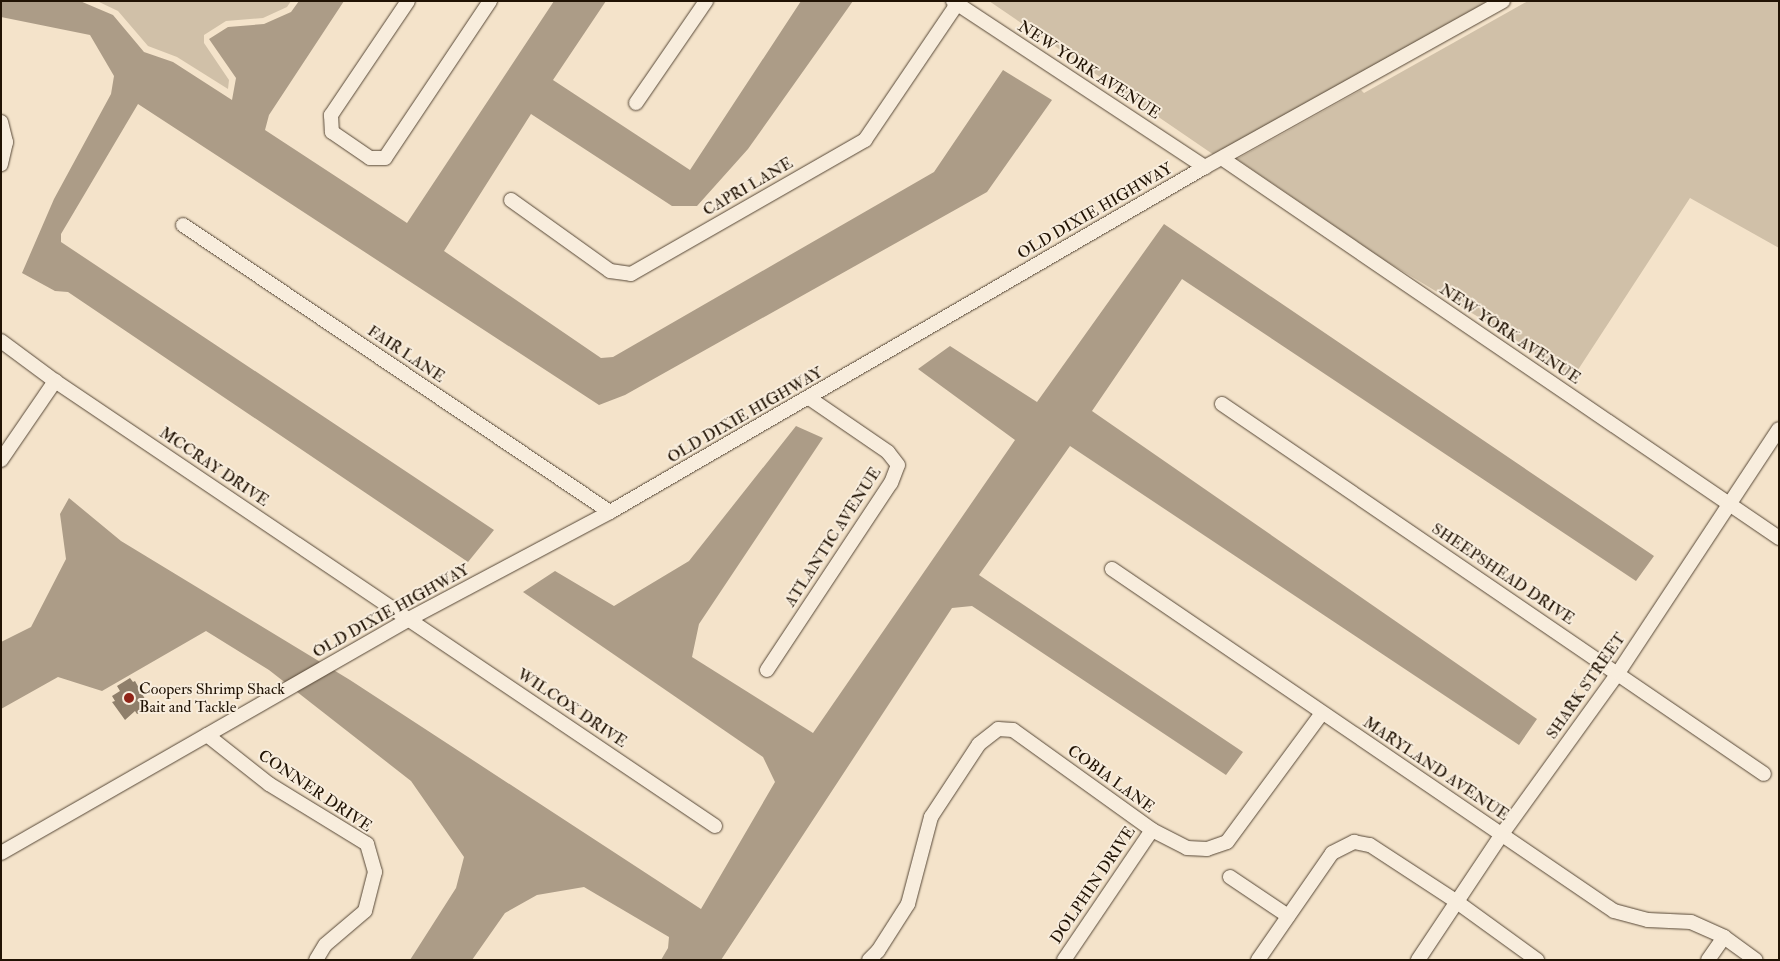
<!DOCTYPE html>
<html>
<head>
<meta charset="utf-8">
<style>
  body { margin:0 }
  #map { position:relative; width:1780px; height:961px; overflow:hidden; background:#f4e3ca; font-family:"IM FELL Double Pica",serif }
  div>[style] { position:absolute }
  .green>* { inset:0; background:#d0c0a8 }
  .water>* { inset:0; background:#ac9c87 }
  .building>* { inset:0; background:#8f7f6b }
  .roads { filter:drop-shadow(0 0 1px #564736) drop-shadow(0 0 1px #564736) }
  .minor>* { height:14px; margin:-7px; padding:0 7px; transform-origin:7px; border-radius:7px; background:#f8eddd }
  .dots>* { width:14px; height:14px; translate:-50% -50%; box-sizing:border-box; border:2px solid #f8eddd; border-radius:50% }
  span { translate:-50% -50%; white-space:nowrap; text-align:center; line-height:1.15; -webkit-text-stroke:4px #f8eddd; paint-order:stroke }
  .street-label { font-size:16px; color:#211304 }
  .poi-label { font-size:16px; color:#211304 }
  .left { translate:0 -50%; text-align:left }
  .frame { position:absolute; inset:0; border:2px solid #211304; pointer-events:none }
</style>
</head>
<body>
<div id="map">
  <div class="green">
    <div style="clip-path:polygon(97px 1px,291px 1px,287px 7px,263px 18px,226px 21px,204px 35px,204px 43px,229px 80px,228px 89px,177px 57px,148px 46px,118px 11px)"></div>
    <div style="clip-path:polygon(989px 1px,1488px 1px,1224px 150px,1221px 149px,1214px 155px)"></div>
    <div style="clip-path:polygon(1528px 1px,1779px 1px,1779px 248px,1690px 198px,1572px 379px,1513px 338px,1386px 261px,1237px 159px,1361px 90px,1364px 93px)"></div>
  </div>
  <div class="water">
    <div style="clip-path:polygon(1px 1px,80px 1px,113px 15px,144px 52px,173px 62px,232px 100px,236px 78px,209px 39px,228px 27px,264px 24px,291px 12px,299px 1px,344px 1px,269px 115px,265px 130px,407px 223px,554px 1px,606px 1px,553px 80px,690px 170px,801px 1px,853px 1px,748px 149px,697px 206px,672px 206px,531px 114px,444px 251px,601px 358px,613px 357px,934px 172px,1003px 70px,1052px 100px,987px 192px,625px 395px,599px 405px,138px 104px,61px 234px,61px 242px,494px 530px,468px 562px,68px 292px,55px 291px,22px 273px,54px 199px,111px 94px,114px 76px,90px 35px,1px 17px)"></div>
    <div style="clip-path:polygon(1164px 224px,1654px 556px,1636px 581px,1182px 279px,1092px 411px,1537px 719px,1519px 745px,1070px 446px,979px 575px,1243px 752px,1226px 775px,972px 606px,952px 608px,721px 960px,661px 960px,668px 948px,669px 937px,584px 887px,537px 895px,505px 913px,472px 960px,410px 960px,456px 888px,464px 857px,411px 781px,269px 670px,206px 631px,102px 691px,58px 677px,1px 709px,1px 642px,31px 627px,66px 559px,60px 514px,69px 498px,121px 541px,350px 680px,701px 909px,775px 782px,763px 757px,523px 592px,555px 571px,614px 606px,689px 561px,796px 426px,823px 438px,699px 624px,692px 657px,813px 733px,1015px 440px,918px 369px,950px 346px,1037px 402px)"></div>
  </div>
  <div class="building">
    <div style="clip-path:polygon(130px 678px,133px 682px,135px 681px,150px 708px,137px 714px,135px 711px,125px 720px,112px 702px,115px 701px,112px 696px,120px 691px,117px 686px)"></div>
  </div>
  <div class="roads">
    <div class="minor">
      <div style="left:408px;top:1px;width:138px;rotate:124deg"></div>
      <div style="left:331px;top:115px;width:17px;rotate:87deg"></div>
      <div style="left:332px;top:132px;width:46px;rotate:34.4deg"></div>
      <div style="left:370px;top:158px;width:15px"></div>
      <div style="left:385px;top:158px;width:189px;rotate:-56.2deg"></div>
      <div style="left:953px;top:1px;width:302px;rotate:33.4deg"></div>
      <div style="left:636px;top:103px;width:124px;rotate:-55.5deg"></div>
      <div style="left:1px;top:122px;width:21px;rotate:76deg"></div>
      <div style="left:6px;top:142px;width:23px;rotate:103deg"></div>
      <div style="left:1223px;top:159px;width:673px;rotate:34.28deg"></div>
      <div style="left:511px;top:200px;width:122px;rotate:35.6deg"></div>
      <div style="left:610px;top:271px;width:21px;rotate:8deg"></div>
      <div style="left:631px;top:274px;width:270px;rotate:-29.8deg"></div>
      <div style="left:865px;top:140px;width:164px;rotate:-55.9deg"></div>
      <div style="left:183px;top:225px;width:514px;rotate:33.91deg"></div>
      <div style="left:1px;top:341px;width:67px;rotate:36.5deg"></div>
      <div style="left:55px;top:381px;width:796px;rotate:33.99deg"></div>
      <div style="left:1222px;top:404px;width:656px;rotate:34.32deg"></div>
      <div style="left:1px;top:460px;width:96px;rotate:-55.6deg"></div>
      <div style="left:1112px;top:569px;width:607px;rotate:34.27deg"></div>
      <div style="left:1614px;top:911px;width:35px;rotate:15deg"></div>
      <div style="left:1648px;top:920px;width:43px;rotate:2.7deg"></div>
      <div style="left:1691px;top:922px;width:36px;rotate:24deg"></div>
      <div style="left:1724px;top:937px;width:39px;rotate:36deg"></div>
      <div style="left:767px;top:670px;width:224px;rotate:-56.5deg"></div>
      <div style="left:891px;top:483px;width:19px;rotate:-69deg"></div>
      <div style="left:898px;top:465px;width:16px;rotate:-128deg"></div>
      <div style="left:888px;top:452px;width:96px;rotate:-145.6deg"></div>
      <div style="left:207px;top:735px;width:79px;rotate:38.3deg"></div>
      <div style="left:269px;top:784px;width:115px;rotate:31.5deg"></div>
      <div style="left:367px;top:844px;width:29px;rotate:74deg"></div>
      <div style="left:375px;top:872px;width:40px;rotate:104.4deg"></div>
      <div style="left:365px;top:911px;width:52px;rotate:139.6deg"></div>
      <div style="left:325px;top:945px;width:17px;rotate:121deg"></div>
      <div style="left:1px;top:853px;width:470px;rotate:-29.8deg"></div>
      <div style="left:409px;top:619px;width:228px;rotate:-28deg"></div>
      <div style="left:610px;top:512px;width:688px;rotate:-30.11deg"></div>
      <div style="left:1205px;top:167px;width:341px;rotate:-29.1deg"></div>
      <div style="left:1230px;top:877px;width:70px;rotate:33.9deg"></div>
      <div style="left:869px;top:960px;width:13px;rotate:-45deg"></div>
      <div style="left:878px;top:951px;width:56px;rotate:-57.4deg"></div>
      <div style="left:908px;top:904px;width:90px;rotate:-75.2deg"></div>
      <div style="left:931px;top:817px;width:87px;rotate:-56.7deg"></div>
      <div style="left:979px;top:744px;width:24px;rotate:-38deg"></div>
      <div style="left:998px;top:729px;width:15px;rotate:4deg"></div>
      <div style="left:1013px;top:730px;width:171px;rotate:35.7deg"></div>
      <div style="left:1152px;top:830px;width:39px;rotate:27deg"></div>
      <div style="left:1187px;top:848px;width:20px;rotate:3deg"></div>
      <div style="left:1207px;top:849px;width:21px;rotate:-19deg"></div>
      <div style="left:1227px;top:842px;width:160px;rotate:-53.6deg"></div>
      <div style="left:1064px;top:960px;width:157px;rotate:-55.9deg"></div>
      <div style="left:1258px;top:960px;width:130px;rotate:-55.3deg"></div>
      <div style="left:1332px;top:853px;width:25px;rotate:-27deg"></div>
      <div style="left:1354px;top:842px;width:16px;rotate:11deg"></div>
      <div style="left:1370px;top:845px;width:104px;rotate:33.2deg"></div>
      <div style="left:1457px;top:902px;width:99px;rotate:35.9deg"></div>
      <div style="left:1418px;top:960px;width:151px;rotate:-56.3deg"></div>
      <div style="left:1502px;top:834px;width:198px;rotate:-54.2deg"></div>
      <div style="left:1618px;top:673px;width:292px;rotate:-56.6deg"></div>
      <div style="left:1708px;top:960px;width:28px;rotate:-55deg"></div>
    </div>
  </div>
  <div class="dots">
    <div style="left:129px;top:698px;background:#8f2418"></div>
  </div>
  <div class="street-label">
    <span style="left:1089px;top:70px;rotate:33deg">NEW YORK AVENUE</span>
    <span style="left:748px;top:187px;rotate:-30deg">CAPRI LANE</span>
    <span style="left:1095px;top:211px;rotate:-30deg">OLD DIXIE HIGHWAY</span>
    <span style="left:1510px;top:334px;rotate:34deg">NEW YORK AVENUE</span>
    <span style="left:406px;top:354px;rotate:34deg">FAIR LANE</span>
    <span style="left:745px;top:415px;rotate:-30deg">OLD DIXIE HIGHWAY</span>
    <span style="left:214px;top:467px;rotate:34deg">MCCRAY DRIVE</span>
    <span style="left:833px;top:537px;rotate:-57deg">ATLANTIC AVENUE</span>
    <span style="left:1503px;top:574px;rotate:34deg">SHEEPSHEAD DRIVE</span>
    <span style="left:391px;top:611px;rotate:-29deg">OLD DIXIE HIGHWAY</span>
    <span style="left:1586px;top:686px;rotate:-55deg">SHARK STREET</span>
    <span style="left:572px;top:708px;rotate:34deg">WILCOX DRIVE</span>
    <span style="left:1436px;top:769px;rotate:34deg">MARYLAND AVENUE</span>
    <span style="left:1111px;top:779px;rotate:36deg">COBIA LANE</span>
    <span style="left:315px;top:791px;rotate:34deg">CONNER DRIVE</span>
    <span style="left:1093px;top:885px;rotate:-56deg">DOLPHIN DRIVE</span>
  </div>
  <div class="poi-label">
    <span class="left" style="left:139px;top:698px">Coopers Shrimp Shack<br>Bait and Tackle</span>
  </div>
  <div class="frame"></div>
</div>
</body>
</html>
